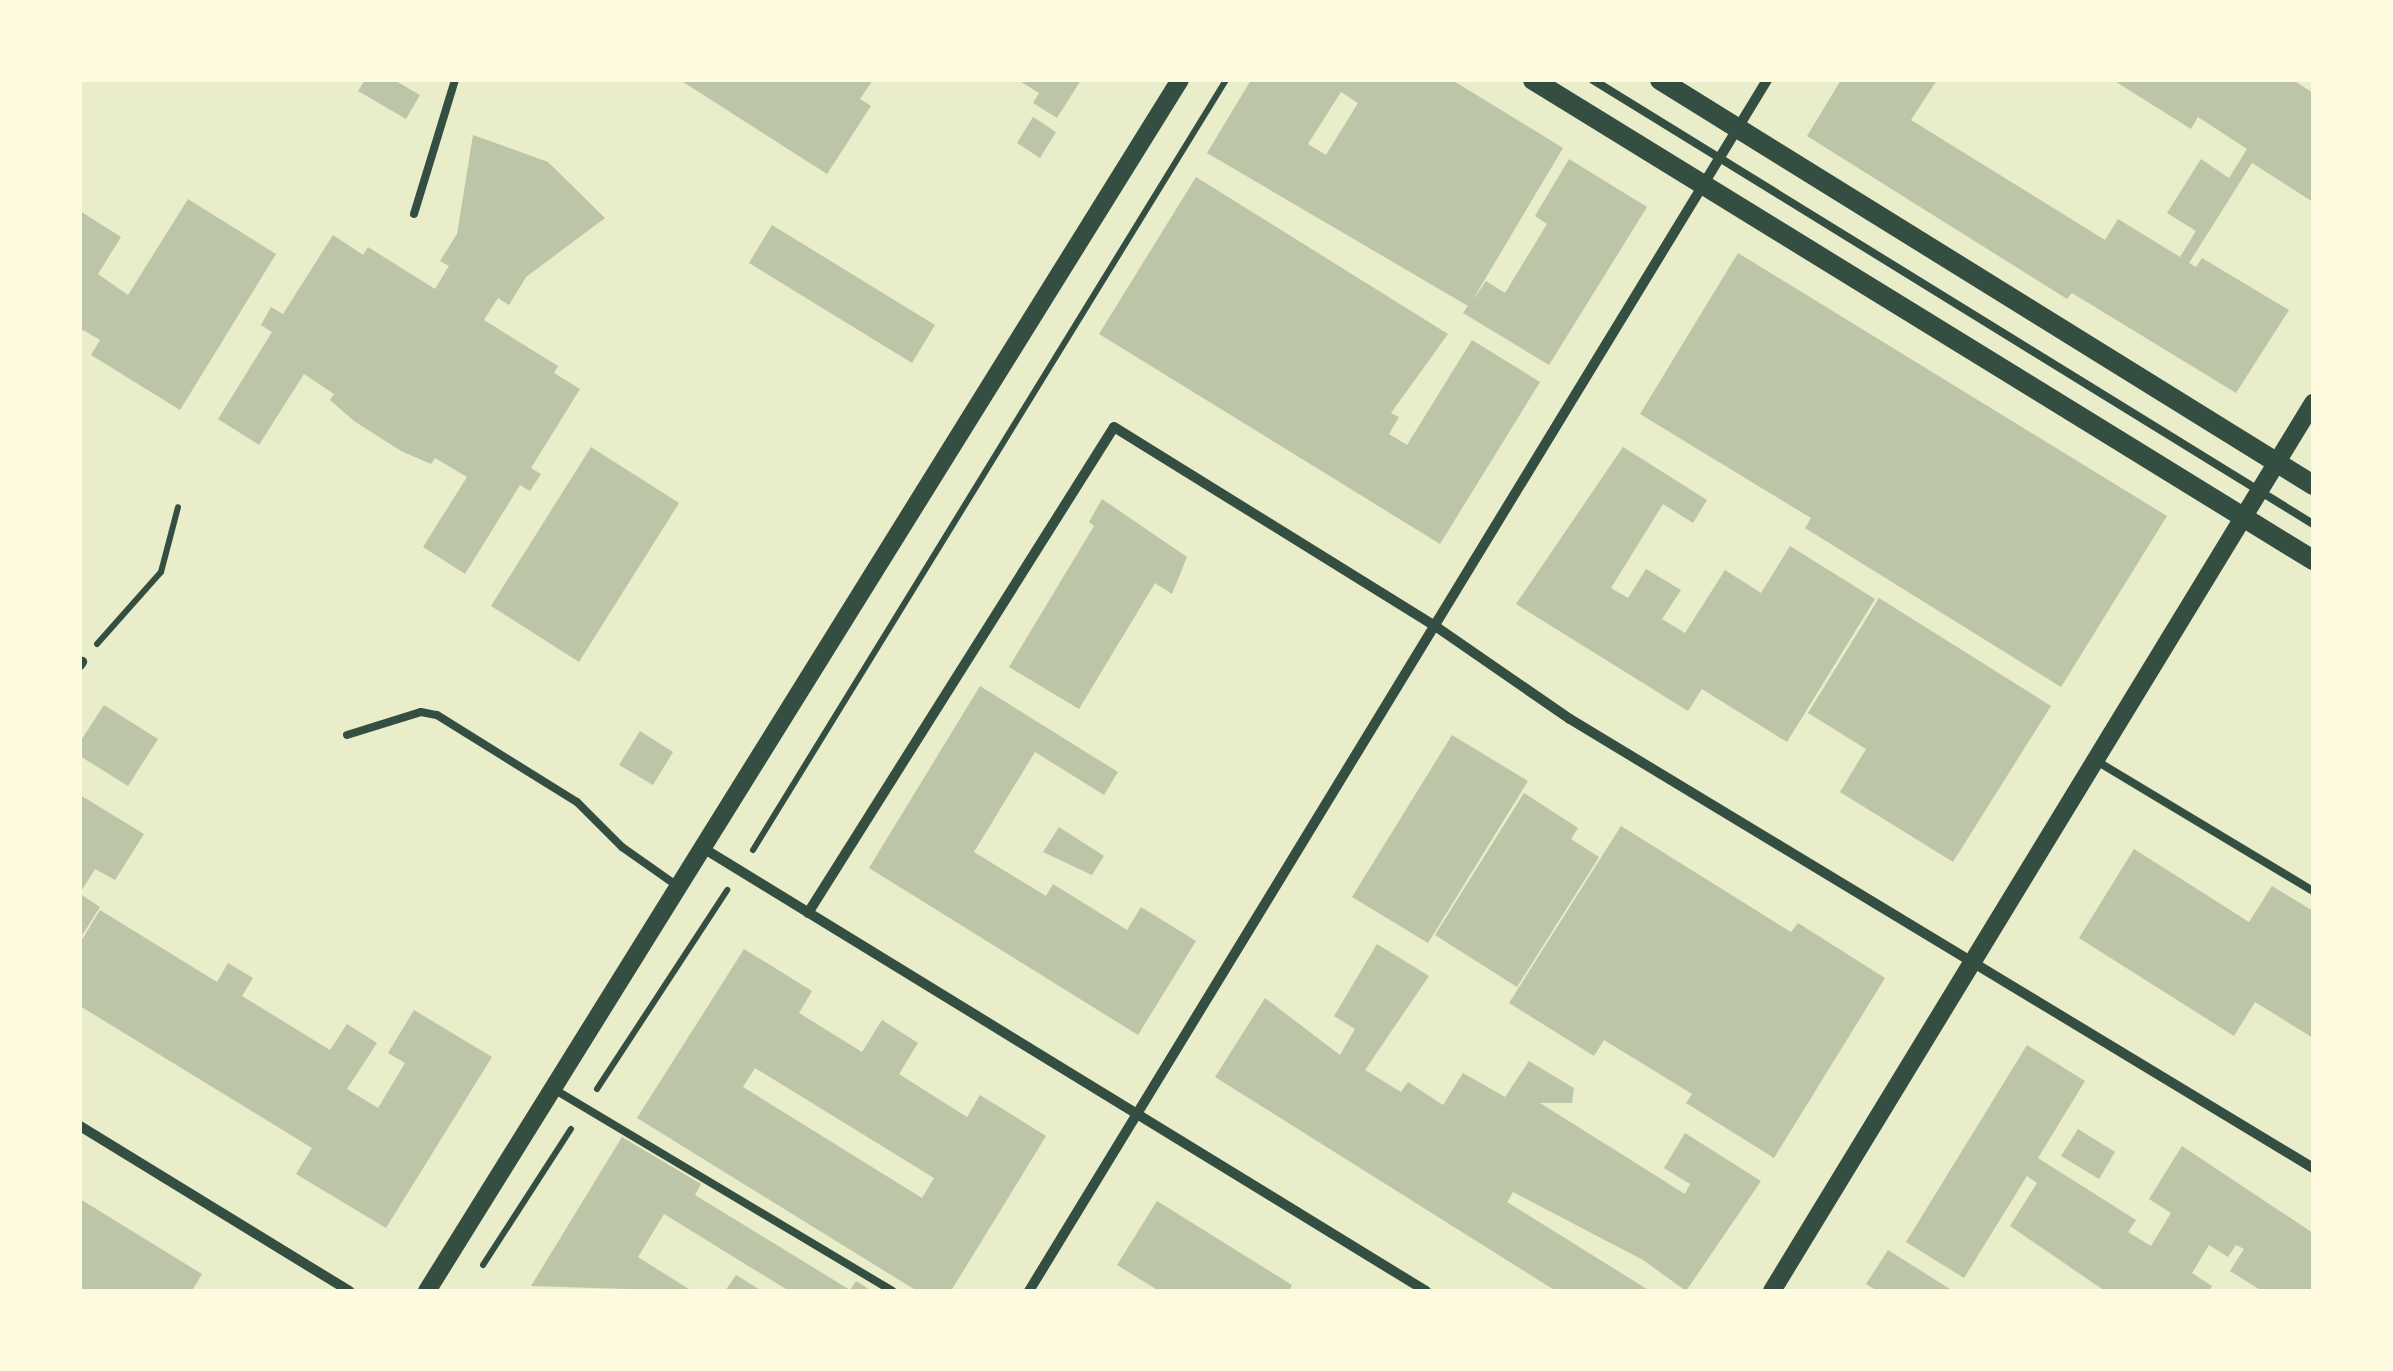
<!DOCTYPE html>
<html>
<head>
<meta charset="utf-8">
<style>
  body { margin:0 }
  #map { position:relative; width:2393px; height:1371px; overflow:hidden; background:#e9edc9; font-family:"PT Sans",sans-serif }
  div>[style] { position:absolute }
  .building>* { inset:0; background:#bcc5a7 }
  .path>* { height:6px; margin:-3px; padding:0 3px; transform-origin:3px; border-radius:3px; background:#344e41 }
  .service>* { height:8px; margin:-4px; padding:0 4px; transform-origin:4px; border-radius:4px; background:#344e41 }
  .minor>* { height:10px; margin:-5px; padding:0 5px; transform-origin:5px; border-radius:5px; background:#344e41 }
  .tertiary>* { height:18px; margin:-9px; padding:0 9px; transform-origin:9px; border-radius:9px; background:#344e41 }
  .secondary>* { height:20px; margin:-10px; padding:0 10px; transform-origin:10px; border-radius:10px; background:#344e41 }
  span { translate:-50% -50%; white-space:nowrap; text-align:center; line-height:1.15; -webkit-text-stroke:9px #fefae0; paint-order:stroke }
  .frame { position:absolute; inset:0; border:82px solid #fefae0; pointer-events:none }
</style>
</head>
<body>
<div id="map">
  <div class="building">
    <div style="clip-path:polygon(365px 80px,394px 80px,420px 95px,406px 119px,358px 91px)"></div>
    <div style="clip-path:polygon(680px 80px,873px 80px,860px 99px,871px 106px,827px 174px)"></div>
    <div style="clip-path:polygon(1018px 80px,1081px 80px,1057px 118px,1033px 103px,1039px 93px)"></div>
    <div style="clip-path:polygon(evenodd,1251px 80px,1452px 80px,1563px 148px,1472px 301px,1486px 281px,1505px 293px,1547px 224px,1535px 216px,1569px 159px,1647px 207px,1549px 365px,1463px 313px,1468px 306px,1207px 153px,1251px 80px,1341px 92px,1358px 103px,1326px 155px,1308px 144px,1341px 92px)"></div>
    <div style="clip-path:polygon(1841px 80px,1937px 80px,1911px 120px,2105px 240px,2118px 219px,2180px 257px,2196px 231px,2167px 213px,2201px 159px,2229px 178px,2247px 149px,2198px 117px,2191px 129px,2113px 80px,2293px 80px,2313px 93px,2313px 202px,2252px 163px,2189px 263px,2196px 267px,2202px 258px,2289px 310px,2236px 393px,2072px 293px,2067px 299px,1807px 136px)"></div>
    <div style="clip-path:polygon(1033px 117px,1056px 132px,1040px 158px,1017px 143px)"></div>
    <div style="clip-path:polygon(473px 135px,548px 162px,605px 218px,526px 277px,509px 305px,498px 298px,484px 320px,558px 366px,554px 373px,580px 389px,531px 468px,541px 474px,530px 491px,520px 485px,465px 574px,423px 547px,467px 477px,435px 458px,431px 464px,401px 451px,354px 421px,330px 400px,334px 394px,304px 374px,259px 445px,218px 419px,272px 332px,261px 325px,271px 307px,283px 314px,333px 235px,363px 255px,368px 247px,435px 289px,449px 266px,440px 261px,457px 234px)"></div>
    <div style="clip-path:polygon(1196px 177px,1448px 334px,1391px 413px,1399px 417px,1389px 434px,1407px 445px,1472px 340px,1540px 382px,1440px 544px,1099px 334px)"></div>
    <div style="clip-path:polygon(188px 199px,276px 254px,180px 410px,91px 355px,100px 340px,83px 330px,80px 334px,80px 211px,121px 237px,98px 274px,128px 295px)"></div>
    <div style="clip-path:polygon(772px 225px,935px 325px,912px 363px,749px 263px)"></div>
    <div style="clip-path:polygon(1738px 253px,2167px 516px,2061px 687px,1805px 528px,1811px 518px,1640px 414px)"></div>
    <div style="clip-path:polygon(591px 447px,679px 503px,579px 662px,491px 606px)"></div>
    <div style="clip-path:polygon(1623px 447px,1707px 500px,1693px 523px,1663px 504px,1611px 588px,1628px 598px,1646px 569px,1681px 590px,1662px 619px,1685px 633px,1725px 570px,1761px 593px,1790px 546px,1875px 599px,1787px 742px,1702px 689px,1688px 711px,1516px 604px)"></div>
    <div style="clip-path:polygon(1102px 499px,1187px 557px,1172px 594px,1155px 583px,1079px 709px,1009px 667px,1094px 526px,1089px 522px)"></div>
    <div style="clip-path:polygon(1879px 598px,2051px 706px,1953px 862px,1840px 792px,1866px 749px,1808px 713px)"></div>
    <div style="clip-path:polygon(980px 686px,1118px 772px,1104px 795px,1035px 752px,974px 852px,1046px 896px,1053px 884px,1127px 930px,1141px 907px,1196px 941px,1138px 1035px,869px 868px)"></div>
    <div style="clip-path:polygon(104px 705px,158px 739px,128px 786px,80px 756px,80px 742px)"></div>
    <div style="clip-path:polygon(640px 731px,673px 752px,653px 785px,619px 765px)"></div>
    <div style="clip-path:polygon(1452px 735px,1528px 781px,1428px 943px,1352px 897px)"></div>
    <div style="clip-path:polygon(1524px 793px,1578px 828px,1571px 839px,1599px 857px,1517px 987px,1435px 935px)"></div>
    <div style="clip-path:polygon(80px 795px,144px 834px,115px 880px,95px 869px,80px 893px)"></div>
    <div style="clip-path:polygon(1621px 826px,1791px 932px,1798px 923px,1885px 978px,1774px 1158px,1686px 1103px,1692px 1094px,1604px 1040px,1594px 1056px,1509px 1003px)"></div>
    <div style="clip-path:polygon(1059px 827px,1104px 856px,1092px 875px,1043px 852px)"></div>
    <div style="clip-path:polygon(2134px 849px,2249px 922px,2272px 886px,2313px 911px,2313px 1038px,2255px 1002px,2234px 1036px,2079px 938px)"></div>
    <div style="clip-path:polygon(80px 894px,100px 907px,83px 934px,80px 932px)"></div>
    <div style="clip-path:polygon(100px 910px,217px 982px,228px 963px,253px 978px,242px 996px,330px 1050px,347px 1024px,377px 1043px,347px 1089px,378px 1108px,405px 1063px,388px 1053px,414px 1010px,492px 1057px,386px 1228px,296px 1174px,312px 1148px,80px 1006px,80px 943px)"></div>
    <div style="clip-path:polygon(1377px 944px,1429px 976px,1365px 1070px,1401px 1092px,1408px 1082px,1443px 1105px,1463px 1073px,1505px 1097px,1529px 1061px,1574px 1088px,1572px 1103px,1540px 1103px,1685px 1194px,1690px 1184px,1664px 1168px,1685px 1133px,1761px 1181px,1686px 1291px,1643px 1260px,1513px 1192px,1507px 1202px,1650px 1291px,1556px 1291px,1215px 1077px,1265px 998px,1340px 1055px,1355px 1029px,1334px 1016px)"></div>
    <div style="clip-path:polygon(evenodd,744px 949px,812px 991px,799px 1013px,862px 1052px,882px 1020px,918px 1043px,899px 1074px,967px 1117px,980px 1095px,1046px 1136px,951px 1291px,917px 1291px,637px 1118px,744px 949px,755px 1068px,934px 1178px,922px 1198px,743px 1087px,755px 1068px)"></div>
    <div style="clip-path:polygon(2027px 1045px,2085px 1081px,2038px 1158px,2136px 1220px,2128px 1232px,2151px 1246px,2171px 1213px,2149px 1199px,2182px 1146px,2313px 1233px,2313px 1291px,2262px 1291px,2230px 1271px,2244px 1249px,2236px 1245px,2228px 1257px,2209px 1245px,2192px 1273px,2212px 1286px,2209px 1291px,2105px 1291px,2010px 1226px,2037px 1183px,2027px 1176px,1964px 1278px,1906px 1242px)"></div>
    <div style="clip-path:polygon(2078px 1129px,2115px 1152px,2099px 1179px,2061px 1156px)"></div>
    <div style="clip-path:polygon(622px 1137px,701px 1184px,695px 1195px,850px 1290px,856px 1281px,872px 1291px,789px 1291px,664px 1214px,638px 1257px,692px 1291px,531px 1286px)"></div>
    <div style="clip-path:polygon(80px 1199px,202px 1274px,192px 1291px,80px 1291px)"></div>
    <div style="clip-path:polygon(1157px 1201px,1292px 1285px,1289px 1291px,1159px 1291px,1117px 1265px)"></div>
    <div style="clip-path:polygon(1888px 1250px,1953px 1291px,1877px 1291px,1866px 1284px)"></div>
    <div style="clip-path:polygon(736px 1275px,762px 1291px,725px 1291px)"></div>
  </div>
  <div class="path">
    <div style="left:97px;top:644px;width:96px;rotate:-48.4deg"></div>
    <div style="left:161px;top:572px;width:67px;rotate:-75.3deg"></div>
    <div style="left:753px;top:850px;width:904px;rotate:-58.44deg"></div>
    <div style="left:597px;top:1089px;width:238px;rotate:-56.8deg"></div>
    <div style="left:483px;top:1265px;width:162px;rotate:-57.1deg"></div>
  </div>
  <div class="service">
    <div style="left:1593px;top:80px;width:846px;rotate:31.66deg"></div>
    <div style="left:414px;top:214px;width:140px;rotate:-73deg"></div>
    <div style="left:347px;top:735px;width:77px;rotate:-17.3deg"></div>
    <div style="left:421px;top:712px;width:16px;rotate:11deg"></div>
    <div style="left:437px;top:715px;width:165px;rotate:31.9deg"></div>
    <div style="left:577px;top:802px;width:64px;rotate:45deg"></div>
    <div style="left:622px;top:847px;width:66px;rotate:35.1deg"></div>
    <div style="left:2095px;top:760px;width:254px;rotate:31deg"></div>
    <div style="left:552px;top:1088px;width:396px;rotate:30.8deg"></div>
  </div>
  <div class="minor">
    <div style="left:80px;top:665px;width:4px;rotate:-56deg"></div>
    <div style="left:703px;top:848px;width:848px;rotate:31.5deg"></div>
    <div style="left:808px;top:913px;width:574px;rotate:-57.8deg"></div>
    <div style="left:1114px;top:427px;width:381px;rotate:31.8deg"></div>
    <div style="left:1438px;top:628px;width:160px;rotate:34.6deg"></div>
    <div style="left:1570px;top:719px;width:868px;rotate:31.14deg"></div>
    <div style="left:80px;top:1126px;width:316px;rotate:31.5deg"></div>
    <div style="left:1029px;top:1291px;width:1418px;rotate:-58.64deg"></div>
  </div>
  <div class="tertiary">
    <div style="left:427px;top:1291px;width:1426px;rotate:-58.13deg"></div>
    <div style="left:1772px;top:1291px;width:1040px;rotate:-58.65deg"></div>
  </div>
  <div class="secondary">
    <div style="left:1533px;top:80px;width:916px;rotate:31.61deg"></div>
    <div style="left:1660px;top:80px;width:768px;rotate:31.81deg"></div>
  </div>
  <div class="frame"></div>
</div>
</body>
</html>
